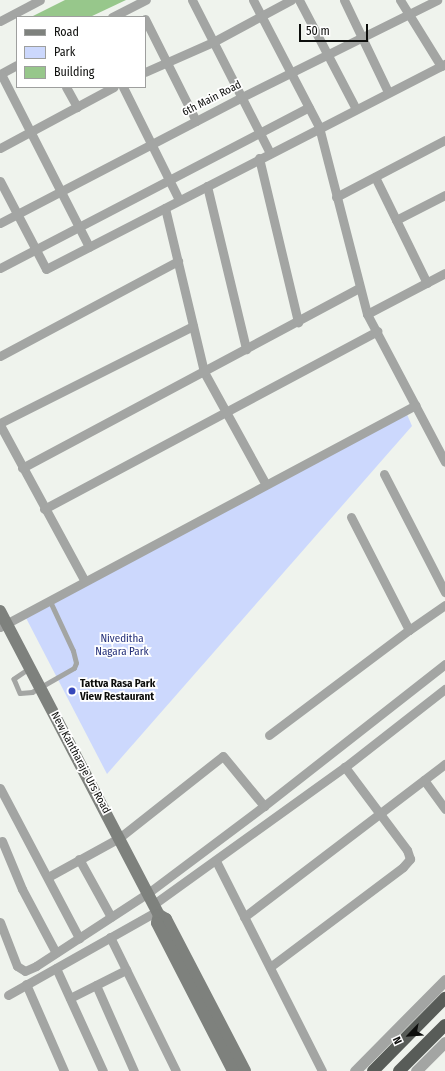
<!DOCTYPE html>
<html>
<head>
<meta charset="utf-8">
<style>
  body { margin:0 }
  #map { position:relative; width:445px; height:1071px; overflow:hidden; background:#eff3ed; font-family:"Fira Sans Condensed",sans-serif }
  div>[style] { position:absolute }
  .green>* { inset:0; background:#ccd8fd }
  .building>* { inset:0; background:#97c78b }
  .service>* { height:4.5px; margin:-2.25px; padding:0 2.25px; transform-origin:2.25px; border-radius:2.25px; background:#a3a5a3 }
  .minor>* { height:9px; margin:-4.5px; padding:0 4.5px; transform-origin:4.5px; border-radius:4.5px; background:#a3a5a3 }
  .tertiary>* { height:11px; margin:-5.5px; padding:0 5.5px; transform-origin:5.5px; border-radius:5.5px; background:#a3a5a3 }
  .secondary>* { height:12px; margin:-6px; padding:0 6px; transform-origin:6px; border-radius:6px; background:#7e817d }
  .trunk>* { height:12px; margin:-6px; padding:0 6px; transform-origin:6px; border-radius:6px; background:#585c58 }
  .dots>* { width:11px; height:11px; translate:-50% -50%; box-sizing:border-box; border:2px solid #fff; border-radius:50% }
  span { translate:-50% -50%; white-space:nowrap; text-align:center; line-height:1.15; -webkit-text-stroke:3.5px #fff; paint-order:stroke }
  .street-label { font-size:11px; color:#0d0e0c }
  .park-label { font-size:11px; color:#222e78 }
  .poi-label { font-size:11px; color:#0d0e0c; font-weight:700 }
  .left { translate:0 -50%; text-align:left }
  .legend { position:absolute; left:16px; top:16px; width:130px; height:72px; box-sizing:border-box; background:#fff; border:1px solid #9e9f9e; margin:0; padding:5px 7px; list-style:none; font-size:12px; color:#0d0e0c }
  .legend li { display:flex; align-items:center; gap:8px; height:20px }
  .legend b { width:20px; border:1px solid #9e9f9e }
  .north { position:absolute; left:389px; top:1015px; width:40px; height:40px; -webkit-text-stroke:3px #fff; paint-order:stroke; rotate:245deg; font-size:11px; font-weight:700; line-height:16px; text-align:center; color:#0d0e0c }
  .north::after { content:''; display:block; margin:auto; width:14px; height:18px; background:#0d0e0c; clip-path:polygon(50% 0,100% 100%,50% 72%,0 100%) }
  .scale { position:absolute; left:299px; top:24px; width:69px; height:18px; box-sizing:border-box; border:2px solid #0d0e0c; border-top:0; padding-left:5px; font-size:12px; line-height:14px; white-space:nowrap; color:#0d0e0c; -webkit-text-stroke:3px #fff; paint-order:stroke }
</style>
</head>
<body>
<div id="map">
  <div class="green">
    <div style="clip-path:polygon(406px 412px,412px 426px,107px 774px,25px 616px)"></div>
  </div>
  <div class="building">
    <div style="clip-path:polygon(65px 0,126px 0,90px 17px,31px 17px)"></div>
  </div>
  <div class="service">
    <div style="left:29px;top:669px;width:18px;rotate:146deg"></div>
    <div style="left:14px;top:679px;width:15px;rotate:67deg"></div>
    <div style="left:20px;top:693px;width:12px;rotate:-5deg"></div>
    <div style="left:32px;top:692px;width:48px;rotate:-29.7deg"></div>
    <div style="left:74px;top:668px;width:5px;rotate:-68deg"></div>
    <div style="left:76px;top:663px;width:12px;rotate:-104deg"></div>
    <div style="left:73px;top:651px;width:50px;rotate:-115deg"></div>
  </div>
  <div class="minor">
    <div style="left:192px;top:0;width:172px;rotate:63deg"></div>
    <div style="left:253px;top:0;width:143px;rotate:62.5deg"></div>
    <div style="left:319px;top:127px;width:193px;rotate:75.6deg"></div>
    <div style="left:367px;top:314px;width:167px;rotate:62.2deg"></div>
    <div style="left:299px;top:0;width:123px;rotate:62.4deg"></div>
    <div style="left:344px;top:0;width:102px;rotate:64.4deg"></div>
    <div style="left:400px;top:0;width:78px;rotate:58.2deg"></div>
    <div style="left:112px;top:17px;width:38px;rotate:-27deg"></div>
    <div style="left:145px;top:19px;width:114px;rotate:63.4deg"></div>
    <div style="left:0;top:21px;width:45px;rotate:-27.7deg"></div>
    <div style="left:145px;top:72px;width:74px;rotate:-23.8deg"></div>
    <div style="left:213px;top:42px;width:89px;rotate:-28.3deg"></div>
    <div style="left:0;top:74px;width:19px;rotate:-28deg"></div>
    <div style="left:1px;top:74px;width:194px;rotate:63deg"></div>
    <div style="left:66px;top:87px;width:23px;rotate:61deg"></div>
    <div style="left:123px;top:87px;width:126px;rotate:63.6deg"></div>
    <div style="left:0;top:148px;width:129px;rotate:-28.2deg"></div>
    <div style="left:259px;top:158px;width:169px;rotate:76.6deg"></div>
    <div style="left:375px;top:177px;width:118px;rotate:63.9deg"></div>
    <div style="left:0;top:181px;width:99px;rotate:62.4deg"></div>
    <div style="left:46px;top:269px;width:449px;rotate:-27.2deg"></div>
    <div style="left:207px;top:186px;width:168px;rotate:76.5deg"></div>
    <div style="left:336px;top:197px;width:123px;rotate:-27.6deg"></div>
    <div style="left:165px;top:208px;width:169px;rotate:76.6deg"></div>
    <div style="left:204px;top:372px;width:127px;rotate:61.2deg"></div>
    <div style="left:396px;top:220px;width:55px;rotate:-27deg"></div>
    <div style="left:0;top:223px;width:273px;rotate:-27.5deg"></div>
    <div style="left:242px;top:97px;width:218px;rotate:-26.4deg"></div>
    <div style="left:0;top:268px;width:348px;rotate:-27.5deg"></div>
    <div style="left:367px;top:314px;width:88px;rotate:-27.7deg"></div>
    <div style="left:0;top:356px;width:202px;rotate:-28.1deg"></div>
    <div style="left:0;top:423px;width:216px;rotate:-26.7deg"></div>
    <div style="left:0;top:425px;width:176px;rotate:61.5deg"></div>
    <div style="left:22px;top:468px;width:382px;rotate:-28.1deg"></div>
    <div style="left:384px;top:474px;width:133px;rotate:62.7deg"></div>
    <div style="left:44px;top:509px;width:378px;rotate:-28.1deg"></div>
    <div style="left:351px;top:517px;width:127px;rotate:62.8deg"></div>
    <div style="left:409px;top:630px;width:44px;rotate:-34.8deg"></div>
    <div style="left:0;top:627px;width:471px;rotate:-28.1deg"></div>
    <div style="left:269px;top:735px;width:175px;rotate:-36.9deg"></div>
    <div style="left:424px;top:780px;width:36px;rotate:54deg"></div>
    <div style="left:0;top:788px;width:170px;rotate:62.2deg"></div>
    <div style="left:2px;top:841px;width:52px;rotate:67.4deg"></div>
    <div style="left:22px;top:889px;width:72px;rotate:62deg"></div>
    <div style="left:79px;top:859px;width:66px;rotate:61.1deg"></div>
    <div style="left:216px;top:861px;width:235px;rotate:63.2deg"></div>
    <div style="left:48px;top:877px;width:81px;rotate:-28.8deg"></div>
    <div style="left:119px;top:838px;width:132px;rotate:-38.3deg"></div>
    <div style="left:223px;top:756px;width:65px;rotate:50.6deg"></div>
    <div style="left:154px;top:904px;width:235px;rotate:-35.7deg"></div>
    <div style="left:345px;top:767px;width:127px;rotate:-38deg"></div>
    <div style="left:244px;top:917px;width:253px;rotate:-37.3deg"></div>
    <div style="left:0;top:922px;width:47px;rotate:68.9deg"></div>
    <div style="left:17px;top:966px;width:9px;rotate:32deg"></div>
    <div style="left:25px;top:971px;width:12px;rotate:-24deg"></div>
    <div style="left:36px;top:966px;width:134px;rotate:-33.1deg"></div>
    <div style="left:148px;top:893px;width:145px;rotate:-36.9deg"></div>
    <div style="left:264px;top:806px;width:230px;rotate:-38.1deg"></div>
    <div style="left:110px;top:937px;width:149px;rotate:63.8deg"></div>
    <div style="left:270px;top:967px;width:166px;rotate:-36.9deg"></div>
    <div style="left:403px;top:867px;width:11px;rotate:-49deg"></div>
    <div style="left:410px;top:859px;width:9px;rotate:-108deg"></div>
    <div style="left:407px;top:850px;width:104px;rotate:-126.8deg"></div>
    <div style="left:56px;top:968px;width:113px;rotate:65.5deg"></div>
    <div style="left:26px;top:984px;width:95px;rotate:66.4deg"></div>
    <div style="left:96px;top:985px;width:94px;rotate:66.2deg"></div>
    <div style="left:8px;top:995px;width:171px;rotate:-29.4deg"></div>
    <div style="left:70px;top:998px;width:63px;rotate:-26.6deg"></div>
  </div>
  <div class="tertiary">
    <div style="left:355px;top:1071px;width:128px;rotate:-45.3deg"></div>
    <div style="left:416px;top:1071px;width:41px;rotate:-45deg"></div>
  </div>
  <div class="secondary">
    <div style="left:0;top:611px;width:343px;rotate:62.4deg"></div>
    <div style="left:159px;top:915px;width:8px;rotate:30deg"></div>
    <div style="left:166px;top:919px;width:171px;rotate:62.5deg"></div>
    <div style="left:159px;top:915px;width:8px;rotate:104deg"></div>
    <div style="left:157px;top:923px;width:166px;rotate:62.8deg"></div>
  </div>
  <div class="trunk">
    <div style="left:373px;top:1071px;width:103px;rotate:-45.4deg"></div>
    <div style="left:399px;top:1071px;width:65px;rotate:-45deg"></div>
  </div>
  <div class="dots">
    <div style="left:72px;top:691px;background:#3647ba"></div>
  </div>
  <div class="street-label">
    <span style="left:212px;top:99px;rotate:-27deg">6th Main Road</span>
    <span style="left:80px;top:763px;rotate:62deg">New Kantharaje Urs Road</span>
  </div>
  <div class="park-label">
    <span style="left:122px;top:646px">Niveditha<br>Nagara Park</span>
  </div>
  <div class="poi-label">
    <span class="left" style="left:80px;top:691px">Tattva Rasa Park<br>View Restaurant</span>
  </div>
  <ul class="legend">
  <li><b style="height:5px;background:#7e817d"></b>Road</li>
  <li><b style="height:11px;background:#ccd8fd"></b>Park</li>
  <li><b style="height:11px;background:#97c78b"></b>Building</li>
  </ul>
  <div class="north">N</div>
  <div class="scale">50 m</div>
</div>
</body>
</html>
